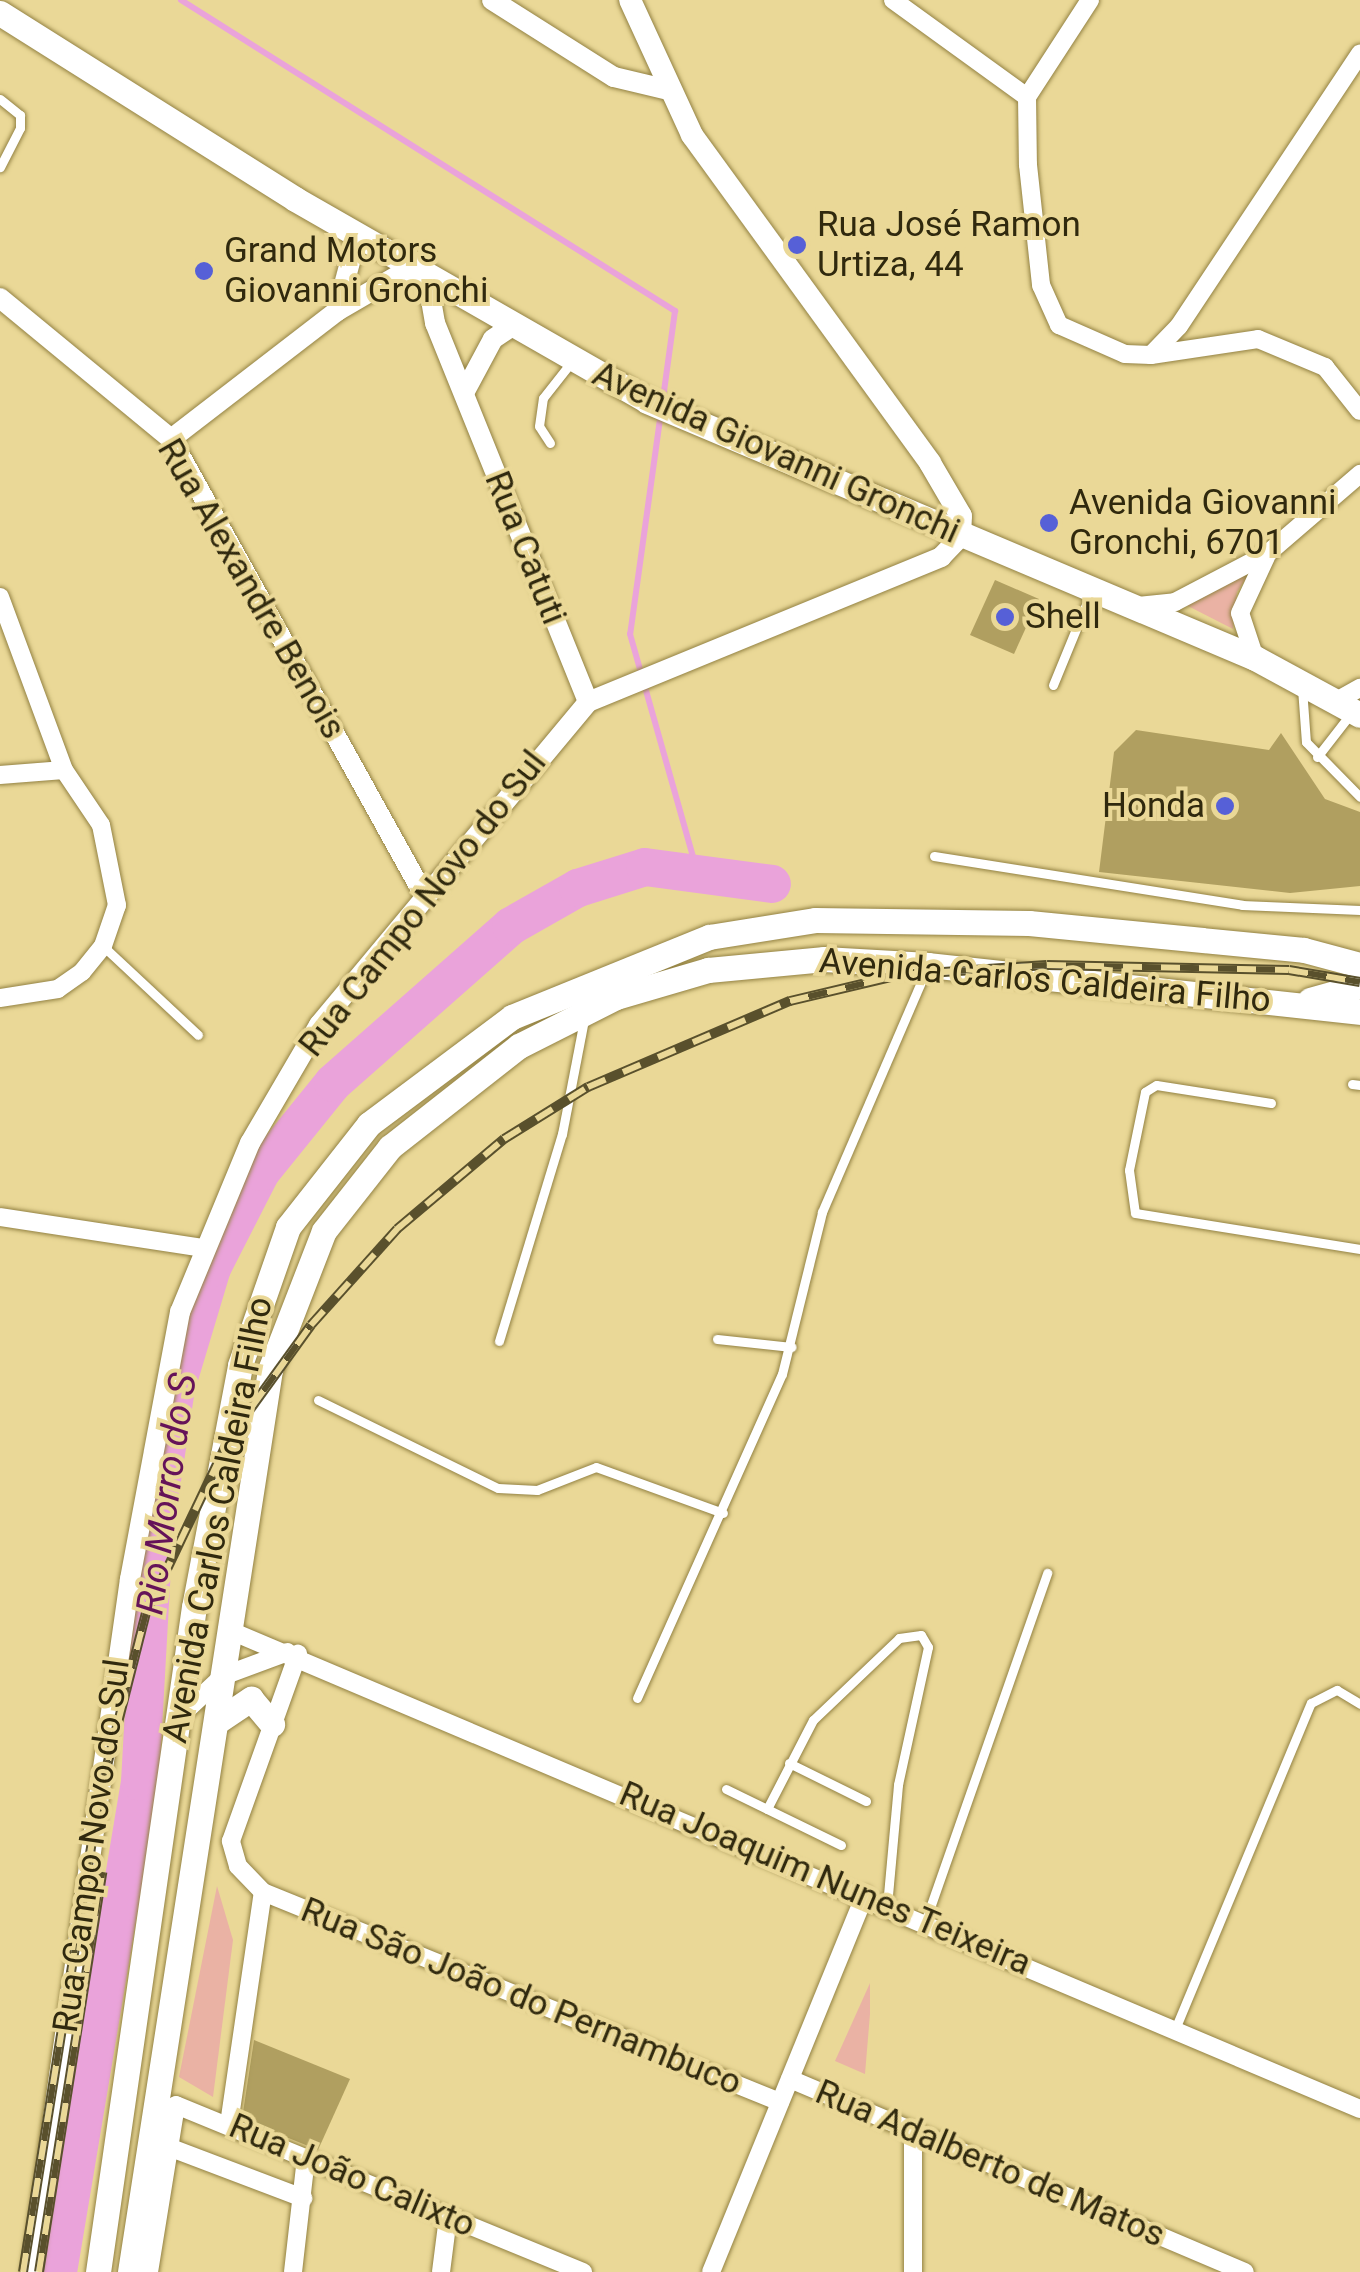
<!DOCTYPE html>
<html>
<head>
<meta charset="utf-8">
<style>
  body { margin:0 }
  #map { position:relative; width:1360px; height:2272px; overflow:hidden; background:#ead897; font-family:Roboto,sans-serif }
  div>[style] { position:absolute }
  .green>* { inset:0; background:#eab2a4 }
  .stream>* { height:6px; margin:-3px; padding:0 3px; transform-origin:3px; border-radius:3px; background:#eaa3da }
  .river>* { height:38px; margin:-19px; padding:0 19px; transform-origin:19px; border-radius:19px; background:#eaa3da }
  .building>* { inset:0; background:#b09f60 }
  .roads { filter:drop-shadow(0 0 2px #938243) drop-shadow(0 0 2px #938243) }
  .service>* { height:9px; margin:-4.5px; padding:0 4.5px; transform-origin:4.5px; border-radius:4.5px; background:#fff }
  .minor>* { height:18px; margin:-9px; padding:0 9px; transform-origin:9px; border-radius:9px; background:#fff }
  .tertiary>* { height:20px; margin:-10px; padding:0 10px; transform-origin:10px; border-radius:10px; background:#fff }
  .secondary>* { height:22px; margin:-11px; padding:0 11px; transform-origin:11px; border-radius:11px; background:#fff }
  .primary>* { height:25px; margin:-12.5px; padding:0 12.5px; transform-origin:12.5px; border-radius:12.5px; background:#fff }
  .rail>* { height:10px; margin-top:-5px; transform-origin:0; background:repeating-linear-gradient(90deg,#ead897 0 19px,#59502c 0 38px); box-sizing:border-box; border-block:2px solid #59502c }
  .dots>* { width:28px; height:28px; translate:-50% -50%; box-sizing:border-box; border:5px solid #ead897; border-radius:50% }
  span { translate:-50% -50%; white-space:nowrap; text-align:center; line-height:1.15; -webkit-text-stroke:8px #ead897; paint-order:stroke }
  .poi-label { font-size:35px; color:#30290e }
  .left { translate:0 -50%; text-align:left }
  .right { translate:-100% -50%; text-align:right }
  .street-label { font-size:35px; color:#30290e }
  .water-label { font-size:38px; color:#651359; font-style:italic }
</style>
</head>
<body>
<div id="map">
  <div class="green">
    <div style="clip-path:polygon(1255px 565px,1237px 592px,1233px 629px,1186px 605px)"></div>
    <div style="clip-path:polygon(217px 1886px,233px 1940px,213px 2097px,179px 2077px)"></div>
    <div style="clip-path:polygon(870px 1983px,870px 2014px,865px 2074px,835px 2061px)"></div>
  </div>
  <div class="stream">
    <div style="left:181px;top:0;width:584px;rotate:32.19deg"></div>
    <div style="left:675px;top:311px;width:89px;rotate:97.8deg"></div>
    <div style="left:661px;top:412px;width:224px;rotate:97.9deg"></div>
    <div style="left:630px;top:634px;width:243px;rotate:74.2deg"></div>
  </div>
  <div class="river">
    <div style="left:58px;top:2272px;width:497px;rotate:-80.5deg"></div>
    <div style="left:140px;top:1782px;width:250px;rotate:-86.8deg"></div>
    <div style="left:154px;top:1532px;width:146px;rotate:-81.3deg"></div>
    <div style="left:176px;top:1388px;width:125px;rotate:-73.3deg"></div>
    <div style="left:212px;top:1268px;width:108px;rotate:-63deg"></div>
    <div style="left:261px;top:1172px;width:114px;rotate:-51deg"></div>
    <div style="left:333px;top:1083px;width:237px;rotate:-41.4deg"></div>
    <div style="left:511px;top:926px;width:77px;rotate:-29.6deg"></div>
    <div style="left:578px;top:888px;width:70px;rotate:-17.4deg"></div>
    <div style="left:645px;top:867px;width:128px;rotate:7.6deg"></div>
  </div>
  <div class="building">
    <div style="clip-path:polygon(995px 580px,1039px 599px,1014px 654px,970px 635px)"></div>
    <div style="clip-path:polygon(1136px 730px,1269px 750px,1281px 733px,1325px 799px,1360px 812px,1360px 886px,1290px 893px,1099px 872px,1114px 752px)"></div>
    <div style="clip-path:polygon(254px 2040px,350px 2079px,318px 2150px,242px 2119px)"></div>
  </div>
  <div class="roads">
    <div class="service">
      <div style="left:0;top:99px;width:26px;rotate:39deg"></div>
      <div style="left:20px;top:115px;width:13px;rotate:90deg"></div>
      <div style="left:20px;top:128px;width:44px;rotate:117.1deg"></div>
      <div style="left:550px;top:443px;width:20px;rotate:-123deg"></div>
      <div style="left:539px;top:426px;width:28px;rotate:-82deg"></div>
      <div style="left:543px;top:398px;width:48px;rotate:-51.7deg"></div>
      <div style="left:1053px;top:685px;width:103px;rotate:-67.7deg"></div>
      <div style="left:1302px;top:688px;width:54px;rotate:85.8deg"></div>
      <div style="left:1306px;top:742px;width:77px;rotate:45.5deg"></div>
      <div style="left:1317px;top:757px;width:57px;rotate:-52.1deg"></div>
      <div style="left:934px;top:856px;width:312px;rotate:9deg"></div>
      <div style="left:1242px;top:905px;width:118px;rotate:2.4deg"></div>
      <div style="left:103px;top:946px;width:130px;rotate:43.1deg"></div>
      <div style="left:1352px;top:1084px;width:8px;rotate:7deg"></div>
      <div style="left:1271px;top:1103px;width:116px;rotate:-171.1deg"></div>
      <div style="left:1156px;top:1085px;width:13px;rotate:148deg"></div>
      <div style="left:1145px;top:1092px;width:80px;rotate:101.6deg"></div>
      <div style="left:1129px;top:1170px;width:43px;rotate:82.1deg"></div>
      <div style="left:1135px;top:1213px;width:228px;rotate:9.1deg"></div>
      <div style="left:717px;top:1339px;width:75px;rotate:6.1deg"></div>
      <div style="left:499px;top:1341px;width:216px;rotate:-73.1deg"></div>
      <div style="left:562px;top:1134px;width:116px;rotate:-79.1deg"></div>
      <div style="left:318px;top:1400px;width:200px;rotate:26.1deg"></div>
      <div style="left:498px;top:1488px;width:39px;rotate:3deg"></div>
      <div style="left:537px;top:1490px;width:63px;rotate:-21.3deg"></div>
      <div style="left:596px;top:1467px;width:135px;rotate:19.9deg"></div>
      <div style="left:637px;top:1698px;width:355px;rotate:-65.9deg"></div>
      <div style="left:782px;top:1374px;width:167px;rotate:-76.1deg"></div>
      <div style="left:822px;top:1212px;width:266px;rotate:-66.7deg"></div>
      <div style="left:789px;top:1763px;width:86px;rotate:26.3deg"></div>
      <div style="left:726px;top:1789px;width:128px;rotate:26deg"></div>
      <div style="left:767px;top:1809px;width:100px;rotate:-62.7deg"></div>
      <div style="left:813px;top:1720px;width:119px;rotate:-43.6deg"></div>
      <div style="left:899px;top:1638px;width:22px;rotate:-8deg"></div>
      <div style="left:921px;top:1635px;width:14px;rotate:60deg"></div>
      <div style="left:928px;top:1647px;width:141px;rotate:102.3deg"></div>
      <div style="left:898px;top:1785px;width:121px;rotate:95.2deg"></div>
      <div style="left:925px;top:1922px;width:370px;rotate:-70.7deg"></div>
      <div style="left:1175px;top:2029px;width:353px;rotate:-67.4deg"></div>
      <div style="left:1311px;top:1703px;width:29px;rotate:-27deg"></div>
      <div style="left:1337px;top:1690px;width:27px;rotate:31deg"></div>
    </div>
    <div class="minor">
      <div style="left:893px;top:0;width:165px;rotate:35.9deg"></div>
      <div style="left:1090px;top:0;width:116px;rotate:123deg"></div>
      <div style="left:1027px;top:97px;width:68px;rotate:89.2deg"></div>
      <div style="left:1028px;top:165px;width:121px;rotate:83.8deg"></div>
      <div style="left:1041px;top:285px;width:44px;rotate:65.8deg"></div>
      <div style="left:1059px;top:325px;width:72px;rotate:23.7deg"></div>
      <div style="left:1125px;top:354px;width:26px;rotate:2deg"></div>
      <div style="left:1151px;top:355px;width:40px;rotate:-46deg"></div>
      <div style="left:1179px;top:326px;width:327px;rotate:-56.4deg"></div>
      <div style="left:1151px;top:355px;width:108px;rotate:-8.5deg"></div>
      <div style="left:1258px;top:339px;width:73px;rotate:22.7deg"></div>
      <div style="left:1325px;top:367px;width:56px;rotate:51.5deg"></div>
      <div style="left:0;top:597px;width:184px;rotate:69.7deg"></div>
      <div style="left:64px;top:770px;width:66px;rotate:56.1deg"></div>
      <div style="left:101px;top:825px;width:82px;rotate:78.7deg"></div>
      <div style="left:117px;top:905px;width:43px;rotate:108.9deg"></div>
      <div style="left:103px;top:946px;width:33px;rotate:129deg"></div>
      <div style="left:82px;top:972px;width:29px;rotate:145deg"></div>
      <div style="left:58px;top:989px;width:59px;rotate:171.2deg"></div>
      <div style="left:1138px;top:606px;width:37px;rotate:-6deg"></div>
      <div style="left:1175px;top:602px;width:104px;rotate:-27.6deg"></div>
      <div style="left:1267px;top:554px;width:123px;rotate:-40.7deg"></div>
      <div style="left:1255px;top:658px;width:47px;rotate:-108.4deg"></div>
      <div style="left:1240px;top:613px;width:62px;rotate:-65.1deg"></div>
      <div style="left:1338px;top:700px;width:25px;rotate:-29deg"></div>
      <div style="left:0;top:775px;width:64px;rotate:-4.5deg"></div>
      <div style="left:0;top:1217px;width:204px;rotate:8.7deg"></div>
      <div style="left:231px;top:1631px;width:1226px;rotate:22.95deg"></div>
      <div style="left:179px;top:1717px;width:60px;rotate:-43deg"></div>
      <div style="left:223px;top:1676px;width:69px;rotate:-20.3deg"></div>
      <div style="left:263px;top:1892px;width:558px;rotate:22.11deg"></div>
      <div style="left:790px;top:2079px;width:494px;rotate:23deg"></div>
      <div style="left:229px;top:2124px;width:234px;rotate:-81.7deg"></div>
      <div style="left:263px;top:1892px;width:36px;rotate:-134deg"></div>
      <div style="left:238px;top:1866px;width:26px;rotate:-106deg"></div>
      <div style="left:231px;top:1841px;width:199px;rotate:-70.3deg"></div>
      <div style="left:166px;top:2146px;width:147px;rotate:20.8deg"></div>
      <div style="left:149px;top:2272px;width:169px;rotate:-80.8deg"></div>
      <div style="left:176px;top:2105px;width:440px;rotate:22.3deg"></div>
      <div style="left:293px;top:2272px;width:115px;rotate:-83.5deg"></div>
      <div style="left:441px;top:2272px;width:55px;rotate:-82.7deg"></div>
      <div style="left:711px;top:2272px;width:407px;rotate:-67.8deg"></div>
      <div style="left:913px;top:2272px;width:138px;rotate:-90deg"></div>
    </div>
    <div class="tertiary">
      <div style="left:492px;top:0;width:144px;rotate:32.3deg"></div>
      <div style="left:614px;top:77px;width:56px;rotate:13.5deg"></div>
      <div style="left:427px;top:277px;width:47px;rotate:80.1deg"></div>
      <div style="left:435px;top:323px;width:409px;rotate:68deg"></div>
      <div style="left:0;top:298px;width:222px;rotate:39.5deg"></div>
      <div style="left:171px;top:439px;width:519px;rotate:60.97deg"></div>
      <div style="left:337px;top:311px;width:78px;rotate:-75.1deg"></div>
      <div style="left:464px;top:393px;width:61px;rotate:-61.8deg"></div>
      <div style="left:493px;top:339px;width:23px;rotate:-34deg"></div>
      <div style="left:171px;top:439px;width:210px;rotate:-37.6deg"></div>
      <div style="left:337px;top:311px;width:86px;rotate:-30.2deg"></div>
      <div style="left:31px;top:2272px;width:700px;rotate:-81.87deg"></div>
      <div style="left:130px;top:1579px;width:272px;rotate:-79.4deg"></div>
      <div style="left:180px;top:1312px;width:183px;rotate:-67.5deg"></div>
      <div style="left:250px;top:1143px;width:137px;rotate:-59.7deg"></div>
      <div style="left:319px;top:1025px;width:420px;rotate:-50.2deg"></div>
      <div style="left:588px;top:702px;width:382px;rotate:-22.3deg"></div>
      <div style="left:941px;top:557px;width:28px;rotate:-46deg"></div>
    </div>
    <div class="secondary">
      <div style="left:630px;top:0;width:149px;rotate:65.3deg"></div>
      <div style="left:692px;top:135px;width:405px;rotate:54deg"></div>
      <div style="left:930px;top:463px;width:61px;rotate:59.7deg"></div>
      <div style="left:961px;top:516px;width:21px;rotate:93deg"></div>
    </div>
    <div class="primary">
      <div style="left:0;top:13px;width:349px;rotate:32.2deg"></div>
      <div style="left:295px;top:199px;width:406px;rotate:29.8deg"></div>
      <div style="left:647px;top:401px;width:660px;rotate:22.91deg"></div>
      <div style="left:1255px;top:658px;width:119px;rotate:28.5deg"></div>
      <div style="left:1310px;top:1000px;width:52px;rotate:-15.6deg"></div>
      <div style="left:218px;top:1721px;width:40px;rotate:-34deg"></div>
      <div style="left:251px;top:1699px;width:33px;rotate:50deg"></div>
      <div style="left:98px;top:2272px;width:672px;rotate:-81.79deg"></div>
      <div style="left:194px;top:1607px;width:246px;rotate:-79.2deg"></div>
      <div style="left:240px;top:1365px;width:146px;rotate:-70.8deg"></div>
      <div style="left:288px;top:1227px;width:131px;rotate:-51.8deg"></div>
      <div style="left:369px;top:1124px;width:179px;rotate:-36.8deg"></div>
      <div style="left:512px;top:1017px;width:213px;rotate:-22.1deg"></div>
      <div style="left:709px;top:937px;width:107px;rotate:-9.1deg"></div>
      <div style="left:815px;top:920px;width:214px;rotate:0.8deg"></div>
      <div style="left:1029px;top:923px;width:276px;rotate:5.6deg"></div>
      <div style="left:1304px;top:950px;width:58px;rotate:15deg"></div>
      <div style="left:130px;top:2272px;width:913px;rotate:-81.18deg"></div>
      <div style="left:270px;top:1370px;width:149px;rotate:-68.8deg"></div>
      <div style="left:324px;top:1231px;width:107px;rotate:-51.8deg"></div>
      <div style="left:390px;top:1147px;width:164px;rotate:-38.1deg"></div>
      <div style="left:519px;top:1046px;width:109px;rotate:-26.8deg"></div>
      <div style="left:616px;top:997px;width:96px;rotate:-16.4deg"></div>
      <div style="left:708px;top:970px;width:117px;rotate:-5.4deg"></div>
      <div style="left:824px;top:959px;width:104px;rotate:3.3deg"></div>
      <div style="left:928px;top:965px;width:435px;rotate:6.2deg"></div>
    </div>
  </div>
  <div class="rail">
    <div style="left:23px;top:2272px;width:481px;rotate:-80.9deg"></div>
    <div style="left:99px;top:1797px;width:190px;rotate:-75.7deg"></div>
    <div style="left:146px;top:1613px;width:195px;rotate:-64.5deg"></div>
    <div style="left:230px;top:1437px;width:138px;rotate:-54.1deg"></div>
    <div style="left:311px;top:1325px;width:129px;rotate:-48.1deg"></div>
    <div style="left:397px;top:1229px;width:140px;rotate:-40.1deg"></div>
    <div style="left:504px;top:1139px;width:99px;rotate:-31.8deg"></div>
    <div style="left:588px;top:1087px;width:220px;rotate:-23.1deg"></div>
    <div style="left:790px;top:1001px;width:112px;rotate:-13.4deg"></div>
    <div style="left:899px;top:975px;width:148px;rotate:-3.9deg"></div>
    <div style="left:1047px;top:965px;width:242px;rotate:1.2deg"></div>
    <div style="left:1289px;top:970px;width:72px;rotate:9.6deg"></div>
    <div style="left:39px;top:2272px;width:405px;rotate:-81deg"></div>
  </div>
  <div class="dots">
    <div style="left:797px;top:245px;background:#5660d7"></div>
    <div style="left:204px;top:271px;background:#5660d7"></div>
    <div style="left:1049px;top:523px;background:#5660d7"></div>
    <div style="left:1005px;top:617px;background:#5660d7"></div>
    <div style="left:1225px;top:806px;background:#5660d7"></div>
  </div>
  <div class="poi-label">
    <span class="left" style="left:817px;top:245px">Rua José Ramon<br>Urtiza, 44</span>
    <span class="left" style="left:224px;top:271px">Grand Motors<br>Giovanni Gronchi</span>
    <span class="left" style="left:1069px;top:523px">Avenida Giovanni<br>Gronchi, 6701</span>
    <span class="left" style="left:1025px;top:617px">Shell</span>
    <span class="right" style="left:1205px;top:806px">Honda</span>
  </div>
  <div class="street-label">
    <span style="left:776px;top:453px;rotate:24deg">Avenida Giovanni Gronchi</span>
    <span style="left:525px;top:548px;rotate:68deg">Rua Catuti</span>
    <span style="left:251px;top:589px;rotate:60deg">Rua Alexandre Benois</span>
    <span style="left:423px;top:904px;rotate:-52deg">Rua Campo Novo do Sul</span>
    <span style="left:1045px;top:981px;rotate:5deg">Avenida Carlos Caldeira Filho</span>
    <span style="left:218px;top:1520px;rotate:-79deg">Avenida Carlos Caldeira Filho</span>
    <span style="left:92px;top:1846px;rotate:-82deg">Rua Campo Novo do Sul</span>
    <span style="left:825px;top:1879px;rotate:23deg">Rua Joaquim Nunes Teixeira</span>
    <span style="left:521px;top:1997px;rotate:22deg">Rua São João do Pernambuco</span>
    <span style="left:990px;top:2164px;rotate:23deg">Rua Adalberto de Matos</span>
    <span style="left:352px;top:2176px;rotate:23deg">Rua João Calixto</span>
  </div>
  <div class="water-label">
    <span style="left:167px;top:1494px;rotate:-82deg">Rio Morro do S</span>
  </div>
</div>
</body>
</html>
